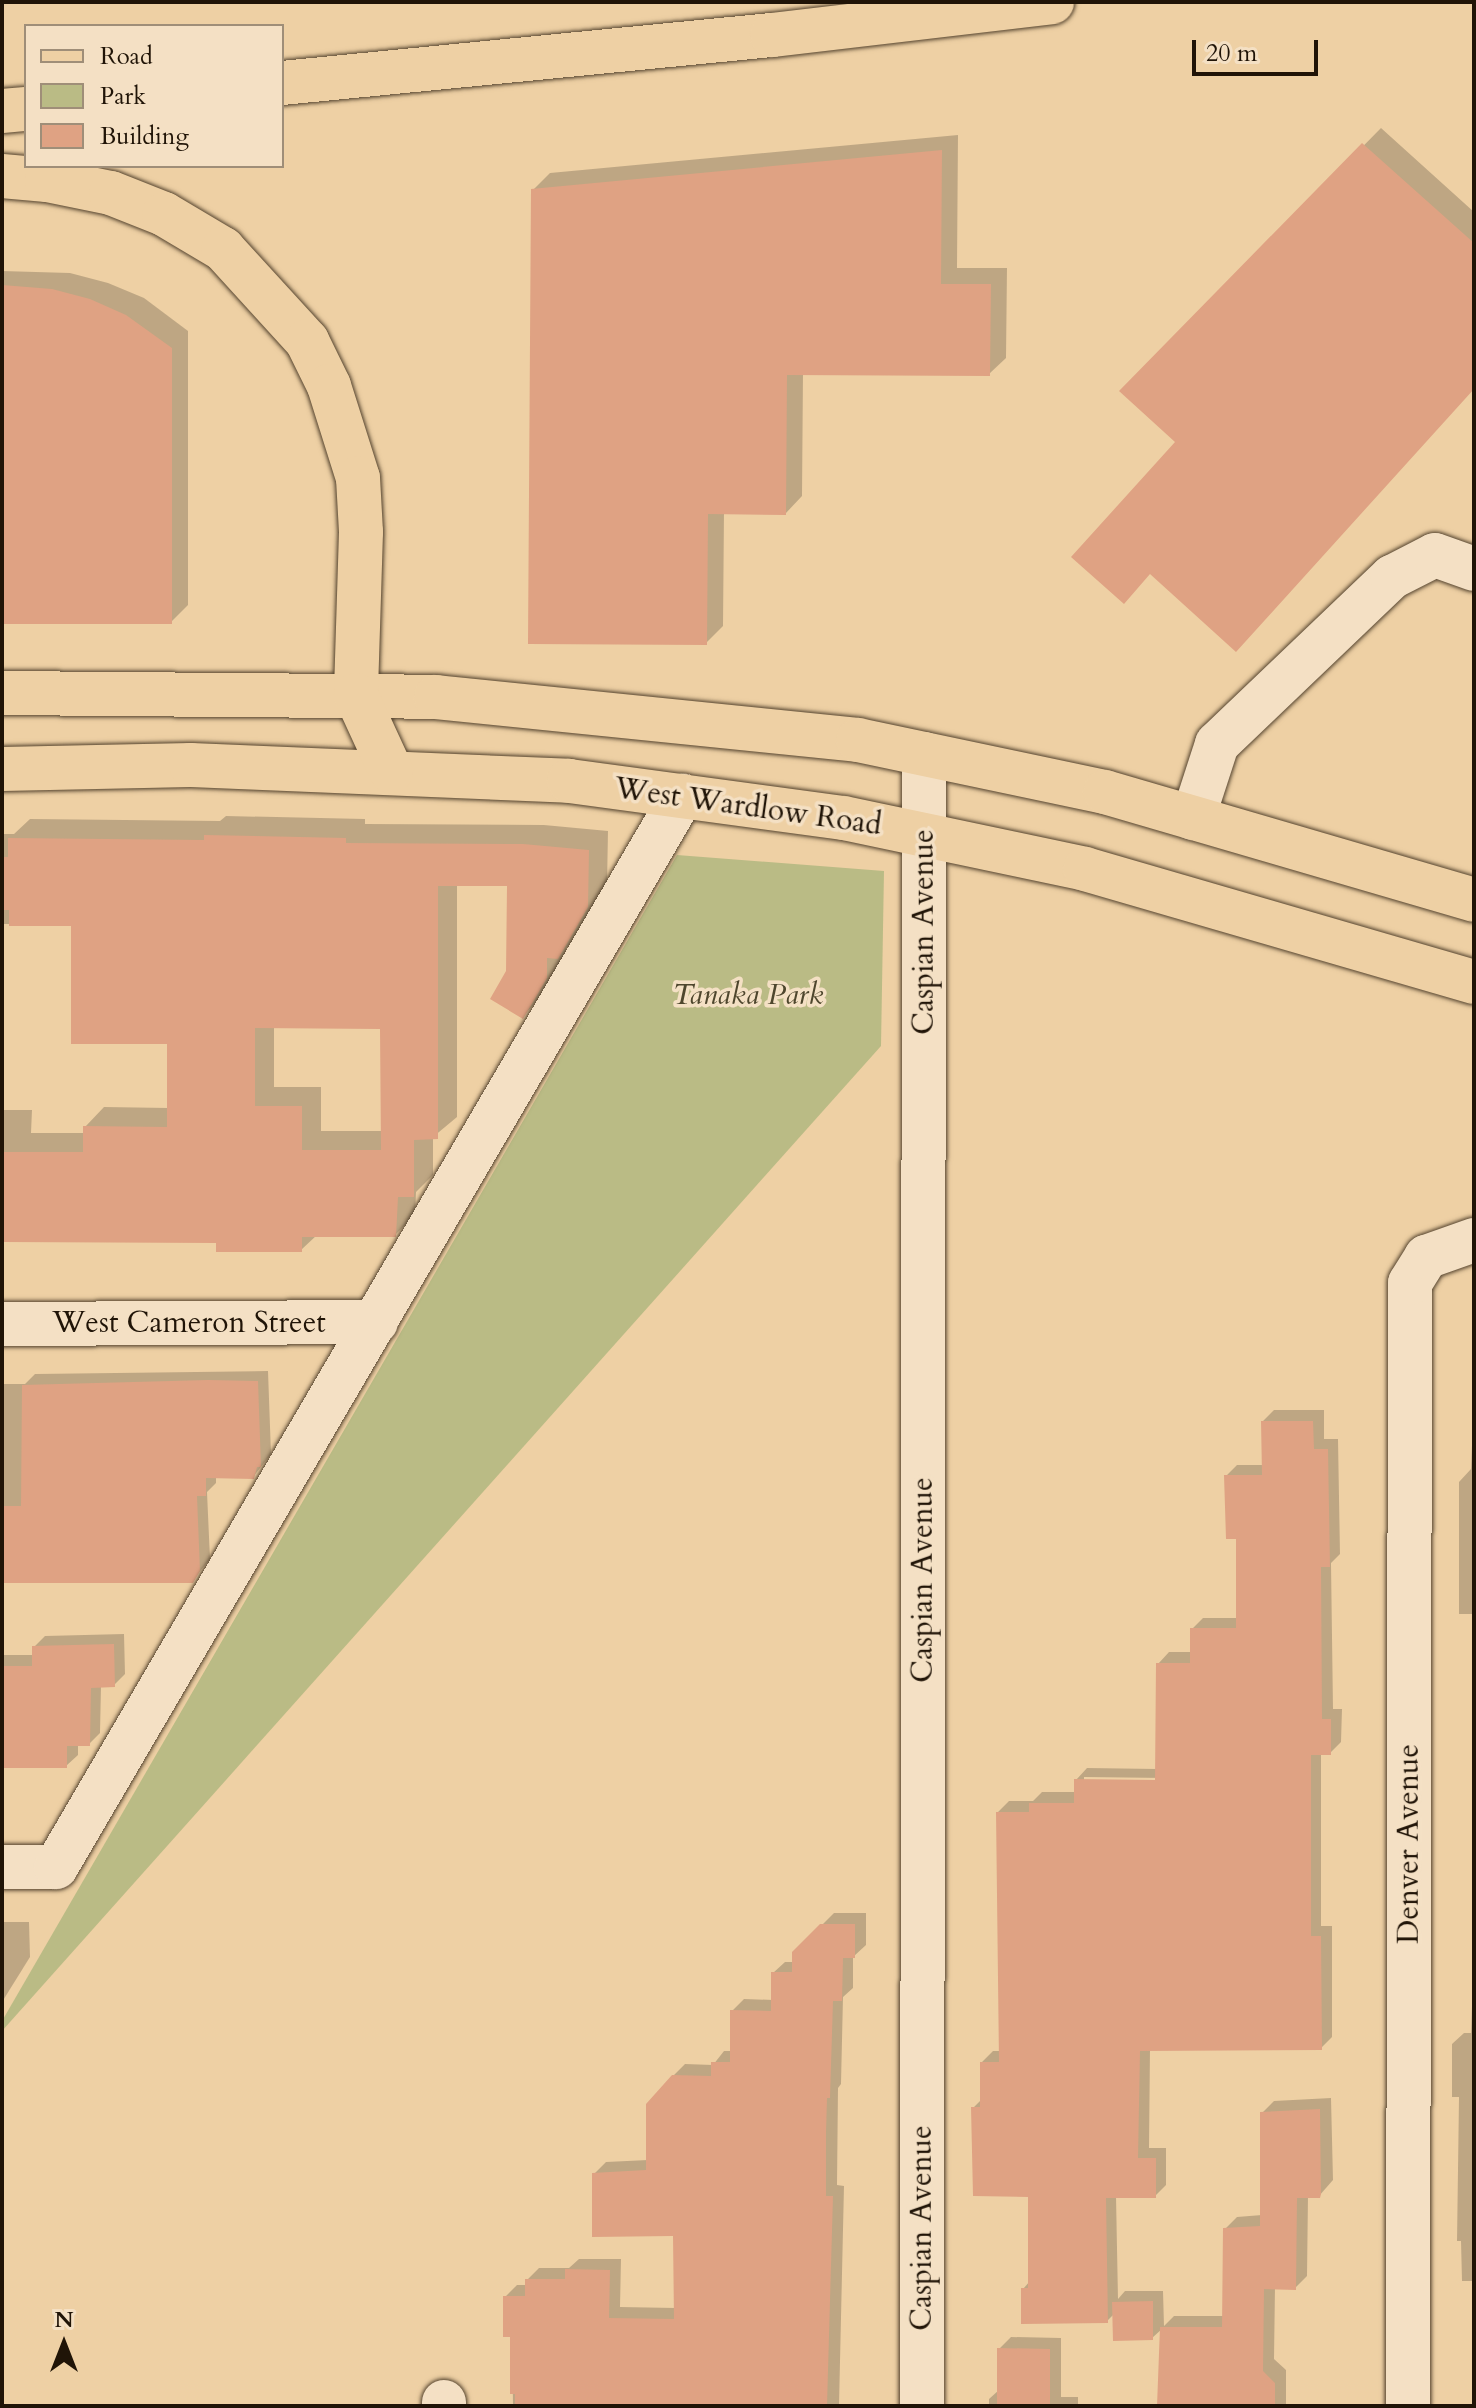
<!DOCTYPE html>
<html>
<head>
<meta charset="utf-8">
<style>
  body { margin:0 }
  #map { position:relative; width:1476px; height:2408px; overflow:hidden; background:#eed0a4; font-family:Cardo,serif }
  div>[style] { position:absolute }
  .green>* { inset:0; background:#babb85 }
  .shadow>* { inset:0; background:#0003 }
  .building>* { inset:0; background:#dfa283 }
  .roads { filter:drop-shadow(0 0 2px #54432e) drop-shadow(0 0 2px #54432e) }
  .minor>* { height:44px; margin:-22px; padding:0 22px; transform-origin:22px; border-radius:22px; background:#f4e0c4 }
  .major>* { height:44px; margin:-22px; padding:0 22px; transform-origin:22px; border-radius:22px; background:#eed0a4 }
  .highway>* { height:44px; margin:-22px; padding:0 22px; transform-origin:22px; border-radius:22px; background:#eed0a4 }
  span { translate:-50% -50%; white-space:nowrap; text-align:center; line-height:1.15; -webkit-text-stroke:7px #f4e0c4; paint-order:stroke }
  .street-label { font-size:30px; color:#201407 }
  .park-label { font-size:30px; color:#4e462d; font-style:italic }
  .frame { position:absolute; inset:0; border:4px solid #201407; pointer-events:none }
  .legend { position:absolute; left:24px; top:24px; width:260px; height:144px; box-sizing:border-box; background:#f4e0c4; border:2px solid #9f8e78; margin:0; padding:10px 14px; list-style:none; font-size:24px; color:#201407 }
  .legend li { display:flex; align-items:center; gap:16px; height:40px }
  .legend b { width:40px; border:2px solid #9f8e78 }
  .north { position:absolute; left:24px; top:2304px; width:80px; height:80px; -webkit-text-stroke:6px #f4e0c4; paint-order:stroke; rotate:0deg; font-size:22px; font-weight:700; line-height:32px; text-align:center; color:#201407 }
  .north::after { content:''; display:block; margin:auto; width:28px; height:36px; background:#201407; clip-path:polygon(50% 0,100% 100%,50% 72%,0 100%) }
  .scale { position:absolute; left:1192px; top:40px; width:126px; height:36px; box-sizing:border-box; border:4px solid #201407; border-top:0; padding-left:10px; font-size:24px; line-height:28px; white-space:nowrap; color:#201407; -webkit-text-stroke:6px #f4e0c4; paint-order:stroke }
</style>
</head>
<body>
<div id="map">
  <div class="green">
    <div style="clip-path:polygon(677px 855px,884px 871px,881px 1046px,2px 2031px,2px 2021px)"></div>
  </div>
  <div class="shadow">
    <div style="clip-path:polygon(1381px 128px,1474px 212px,1474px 388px,1151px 573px,1178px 442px,1122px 391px)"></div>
    <div style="clip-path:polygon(958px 135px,957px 268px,1007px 268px,1006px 358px,989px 374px,803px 373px,802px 496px,786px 513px,724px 512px,723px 626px,706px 643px,533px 190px,550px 173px)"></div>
    <div style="clip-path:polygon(2px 271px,70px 273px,108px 283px,144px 298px,188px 331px,188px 605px,171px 622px,2px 622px)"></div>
    <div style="clip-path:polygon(evenodd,226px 816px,365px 819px,365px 824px,544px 825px,608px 831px,607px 885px,577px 936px,566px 948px,566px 956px,542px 996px,523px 1016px,508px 972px,509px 884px,457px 884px,457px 1117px,433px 1137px,433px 1175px,416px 1192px,415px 1215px,395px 1235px,317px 1235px,301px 1250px,218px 1241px,2px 1242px,2px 1110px,32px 1110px,31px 1133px,85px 1133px,85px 1127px,104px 1107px,169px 1108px,169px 1042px,73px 924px,2px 924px,2px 834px,14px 834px,30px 819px,220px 821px,226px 816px,274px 1026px,382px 1027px,383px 1131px,321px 1131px,321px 1087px,274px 1087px,274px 1026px)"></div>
    <div style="clip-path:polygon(268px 1371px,271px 1454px,253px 1477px,216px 1476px,216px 1483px,207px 1492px,210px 1559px,192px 1581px,2px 1581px,2px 1384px,25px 1384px,35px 1374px)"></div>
    <div style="clip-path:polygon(1474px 1397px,1474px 1614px,1459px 1614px,1459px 1482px,1471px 1469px)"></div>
    <div style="clip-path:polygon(evenodd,1274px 1410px,1324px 1410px,1324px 1439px,1338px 1439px,1340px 1554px,1331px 1563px,1333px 1709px,1342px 1709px,1341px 1742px,1330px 1753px,1321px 1753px,1321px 1926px,1332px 1926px,1332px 2037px,1321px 2048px,1150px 2049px,1149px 2148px,1166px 2148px,1166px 2185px,1155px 2196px,1116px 2196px,1118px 2299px,1125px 2291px,1163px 2291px,1164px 2326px,1174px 2316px,1224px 2316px,1225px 2229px,1237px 2217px,1262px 2215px,1262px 2113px,1274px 2101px,1331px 2098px,1333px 2180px,1319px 2196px,1308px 2196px,1307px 2276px,1295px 2288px,1275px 2287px,1274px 2359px,1286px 2370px,1286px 2406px,1159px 2406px,1162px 2329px,1152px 2338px,1114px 2314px,1107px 2321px,1023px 2289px,1030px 2281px,1030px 2195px,973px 2108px,982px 2099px,982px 2062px,993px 2051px,1000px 2051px,998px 1812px,1009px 1801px,1033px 1801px,1042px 1792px,1076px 1792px,1076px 1780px,1087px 1768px,1157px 1769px,1158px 1664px,1169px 1652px,1192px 1652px,1192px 1629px,1203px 1618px,1238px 1618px,1238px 1537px,1226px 1476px,1237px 1465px,1264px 1465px,1263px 1421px,1274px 1410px,1084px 1777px,1165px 1778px,1165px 1782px,1084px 1781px,1084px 1777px)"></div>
    <div style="clip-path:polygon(124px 1634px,125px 1674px,114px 1685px,101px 1686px,100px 1733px,89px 1744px,78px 1744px,78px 1755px,66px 1766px,2px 1766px,2px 1655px,34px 1655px,34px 1647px,45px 1636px)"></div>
    <div style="clip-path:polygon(834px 1913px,866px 1913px,866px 1945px,853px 1957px,853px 1988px,843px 1997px,841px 2084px,838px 2088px,837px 2185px,844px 2186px,839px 2406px,513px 2406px,512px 2335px,505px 2297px,517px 2285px,527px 2285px,527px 2280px,539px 2268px,569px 2268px,579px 2259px,621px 2259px,620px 2307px,676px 2308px,675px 2234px,594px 2174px,606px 2162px,648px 2160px,673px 2076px,685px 2064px,713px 2065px,724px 2051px,732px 2051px,732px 2011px,744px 1999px,773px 2000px,773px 1973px,785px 1962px,794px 1962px,794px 1953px)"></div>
    <div style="clip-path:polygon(2px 1922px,29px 1922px,30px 1957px,2px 2002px)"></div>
    <div style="clip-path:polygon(1474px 1952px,1474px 2281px,1462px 2281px,1461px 2241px,1457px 2241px,1459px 2097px,1452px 2097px,1452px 2044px,1464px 2033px,1471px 2033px)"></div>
    <div style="clip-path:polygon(1011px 2337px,1061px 2338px,1061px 2397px,1078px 2397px,1078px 2406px,989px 2406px,989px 2399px,999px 2390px,999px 2349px)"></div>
  </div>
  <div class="building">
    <div style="clip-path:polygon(1362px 143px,1474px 243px,1474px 389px,1236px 652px,1150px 574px,1124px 604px,1071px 557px,1175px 442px,1119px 391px)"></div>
    <div style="clip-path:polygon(942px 150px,941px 284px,991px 284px,990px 376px,787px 375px,786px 515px,708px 514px,707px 645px,528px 644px,531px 189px)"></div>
    <div style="clip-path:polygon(2px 285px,52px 289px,90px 299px,126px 315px,172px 348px,172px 624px,2px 624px)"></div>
    <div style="clip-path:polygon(evenodd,204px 835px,346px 838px,346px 843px,523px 844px,589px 850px,588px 907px,558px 959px,547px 958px,547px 978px,523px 1019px,490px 999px,506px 971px,507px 886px,438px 886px,438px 1139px,414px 1140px,414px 1197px,398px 1197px,396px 1237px,302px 1237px,302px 1252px,216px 1252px,216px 1243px,2px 1242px,2px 1152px,83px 1152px,83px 1126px,167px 1127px,167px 1044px,71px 1044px,71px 926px,9px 926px,9px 910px,3px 910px,3px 857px,8px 857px,8px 838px,204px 840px,204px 835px,255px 1028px,380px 1029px,381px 1150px,302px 1150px,302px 1106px,255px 1106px,255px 1028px)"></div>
    <div style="clip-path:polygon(208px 1380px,258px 1381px,261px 1467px,257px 1467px,254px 1479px,206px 1478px,206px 1496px,197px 1496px,200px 1571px,193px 1583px,2px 1583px,2px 1506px,21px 1506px,22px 1385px)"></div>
    <div style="clip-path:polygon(1261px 1421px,1313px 1421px,1314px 1449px,1328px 1449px,1330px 1567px,1321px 1567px,1322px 1719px,1331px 1719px,1331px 1755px,1311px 1755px,1311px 1936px,1321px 1936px,1322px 2050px,1140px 2051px,1138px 2158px,1156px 2158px,1156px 2198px,1106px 2198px,1108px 2323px,1021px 2324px,1021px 2288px,1028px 2288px,1028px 2197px,973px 2196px,971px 2107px,980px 2107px,980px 2062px,999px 2062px,996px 1812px,1029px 1812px,1029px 1803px,1074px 1803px,1074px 1779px,1155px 1780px,1156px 1663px,1190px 1663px,1190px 1628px,1236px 1628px,1236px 1539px,1226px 1539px,1224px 1475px,1262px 1475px)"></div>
    <div style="clip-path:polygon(114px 1644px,115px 1687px,91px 1688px,90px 1746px,67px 1746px,67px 1768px,2px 1768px,2px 1666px,32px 1666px,32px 1646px)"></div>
    <div style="clip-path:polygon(820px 1924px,855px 1924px,855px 1958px,843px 1958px,842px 2001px,833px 2001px,830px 2098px,827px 2098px,826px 2133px,826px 2196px,833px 2196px,827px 2406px,515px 2406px,515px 2394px,510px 2394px,510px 2337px,503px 2337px,503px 2296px,525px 2296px,525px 2279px,565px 2279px,565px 2269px,610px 2270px,609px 2318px,674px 2319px,673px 2236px,592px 2237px,592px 2173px,646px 2170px,646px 2104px,672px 2075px,711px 2076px,711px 2062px,730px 2062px,730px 2010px,771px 2011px,771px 1972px,792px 1972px,792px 1952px)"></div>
    <div style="clip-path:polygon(1320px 2109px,1321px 2194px,1320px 2198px,1297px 2198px,1296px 2290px,1264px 2289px,1263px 2371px,1275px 2383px,1275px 2406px,1157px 2406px,1160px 2327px,1222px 2327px,1223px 2228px,1260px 2226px,1260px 2112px)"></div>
    <div style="clip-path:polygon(1153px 2301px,1153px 2340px,1113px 2341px,1112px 2302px)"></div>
    <div style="clip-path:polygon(997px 2348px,1050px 2349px,1050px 2406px,997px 2406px)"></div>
  </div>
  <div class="roads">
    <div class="minor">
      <div style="left:1193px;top:818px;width:78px;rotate:-72deg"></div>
      <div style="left:1217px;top:744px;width:242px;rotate:-43.7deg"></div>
      <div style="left:1392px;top:577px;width:48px;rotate:-27.1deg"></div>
      <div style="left:1435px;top:555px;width:41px;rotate:19.7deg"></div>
      <div style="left:2px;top:1324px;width:374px;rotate:-0.3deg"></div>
      <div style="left:2px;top:1867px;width:54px"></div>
      <div style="left:56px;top:1867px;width:1241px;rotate:-59.69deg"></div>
      <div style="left:444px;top:2406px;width:4px;rotate:-90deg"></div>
      <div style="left:922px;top:2406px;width:1652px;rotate:-89.93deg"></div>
      <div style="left:1408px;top:2406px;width:1123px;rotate:-89.9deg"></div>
      <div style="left:1410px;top:1283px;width:31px;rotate:-58deg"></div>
      <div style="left:1426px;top:1257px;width:51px;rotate:-19.5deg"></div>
    </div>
    <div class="major">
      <div style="left:2px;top:693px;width:434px;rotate:0.5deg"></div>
      <div style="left:436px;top:697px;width:424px;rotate:5.8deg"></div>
      <div style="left:858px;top:740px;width:252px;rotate:11.9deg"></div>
      <div style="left:1105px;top:792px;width:384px;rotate:16.3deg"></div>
      <div style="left:2px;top:769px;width:189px;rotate:-1.2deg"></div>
      <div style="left:191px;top:765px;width:378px;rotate:2.4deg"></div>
      <div style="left:569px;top:781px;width:277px;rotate:7.7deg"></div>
      <div style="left:844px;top:818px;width:246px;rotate:11.9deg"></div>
      <div style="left:1085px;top:869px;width:405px;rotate:16.2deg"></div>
    </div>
    <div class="highway">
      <div style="left:282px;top:83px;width:492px;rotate:-5.6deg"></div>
      <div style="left:772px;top:35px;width:282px;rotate:-6.7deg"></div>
      <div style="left:2px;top:111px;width:24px;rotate:-5deg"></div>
      <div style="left:2px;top:176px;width:45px;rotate:5.1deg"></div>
      <div style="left:47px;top:180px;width:65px;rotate:11.5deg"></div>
      <div style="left:111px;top:193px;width:57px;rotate:21.6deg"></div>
      <div style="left:164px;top:214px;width:69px;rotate:30.7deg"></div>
      <div style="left:223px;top:249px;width:125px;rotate:47.6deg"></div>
      <div style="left:307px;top:341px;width:50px;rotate:63.9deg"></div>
      <div style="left:329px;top:386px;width:96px;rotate:72.5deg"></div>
      <div style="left:358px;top:478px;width:54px;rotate:86.8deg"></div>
      <div style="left:361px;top:532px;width:163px;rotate:91.8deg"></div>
      <div style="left:356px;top:695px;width:84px;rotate:65.3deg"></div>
    </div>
  </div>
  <div class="street-label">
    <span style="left:748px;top:807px;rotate:8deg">West Wardlow Road</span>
    <span style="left:924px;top:932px;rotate:-90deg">Caspian Avenue</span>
    <span style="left:189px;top:1323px">West Cameron Street</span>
    <span style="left:923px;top:1580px;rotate:-90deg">Caspian Avenue</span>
    <span style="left:1409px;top:1844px;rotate:-90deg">Denver Avenue</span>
    <span style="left:922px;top:2228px;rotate:-90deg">Caspian Avenue</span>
  </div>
  <div class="park-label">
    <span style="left:748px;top:995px">Tanaka Park</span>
  </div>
  <div class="frame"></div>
  <ul class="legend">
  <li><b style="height:10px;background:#eed0a4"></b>Road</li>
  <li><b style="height:22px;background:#babb85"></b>Park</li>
  <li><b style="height:22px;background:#dfa283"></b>Building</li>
  </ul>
  <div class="north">N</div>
  <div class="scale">20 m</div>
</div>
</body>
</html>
